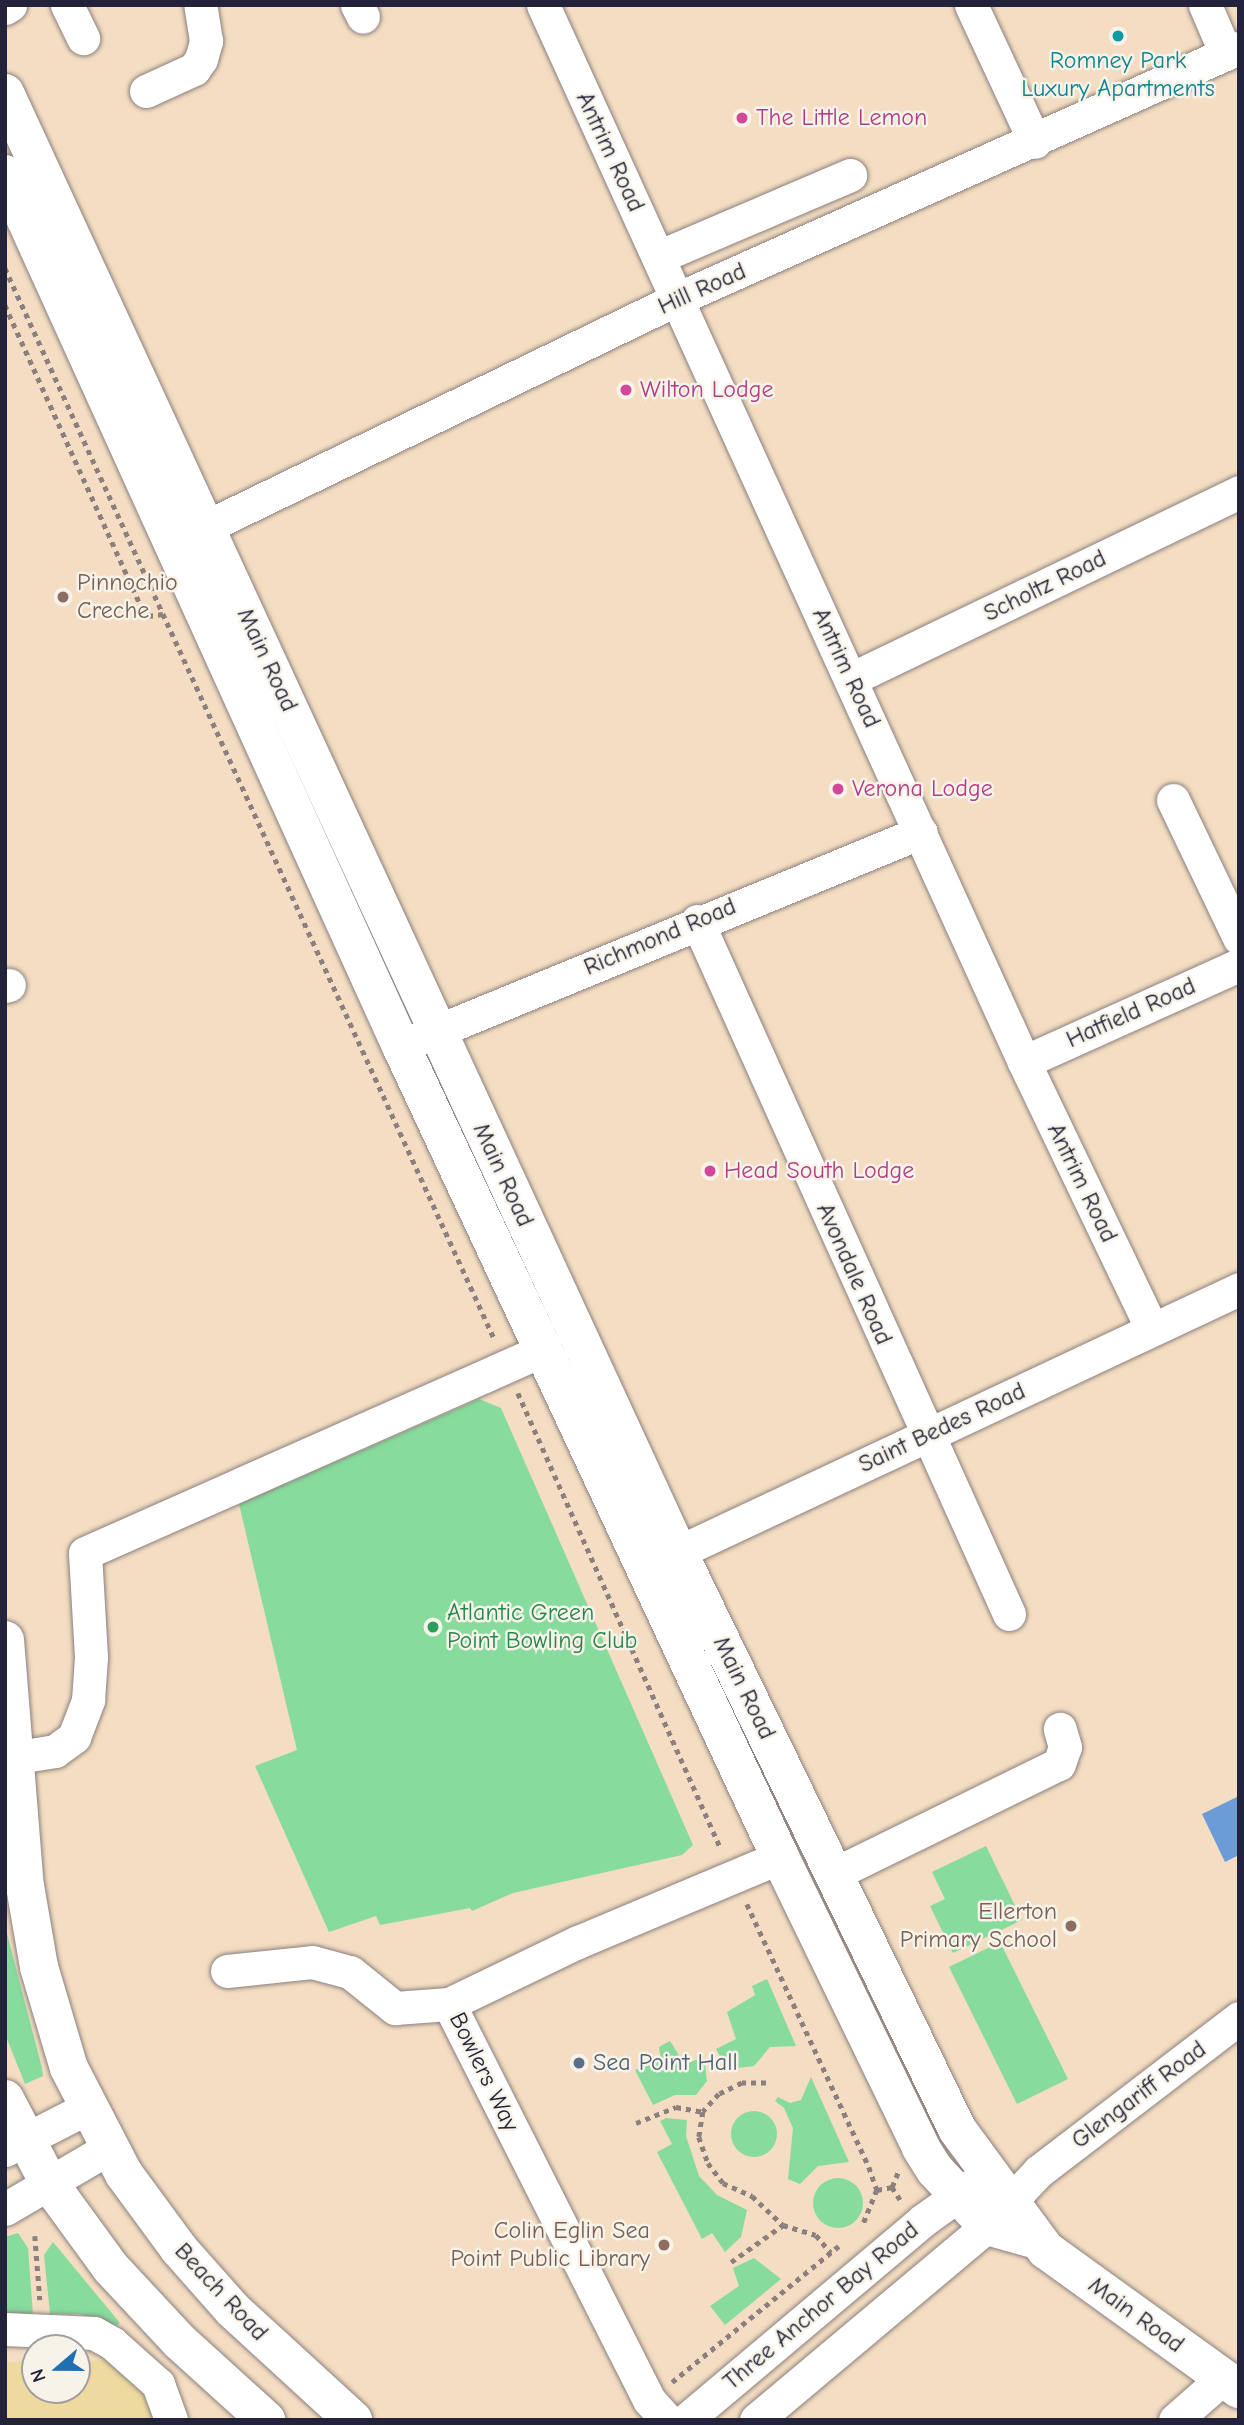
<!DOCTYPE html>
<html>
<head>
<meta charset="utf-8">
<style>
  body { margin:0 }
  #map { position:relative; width:1244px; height:2425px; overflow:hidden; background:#f4ddc2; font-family:"Comic Neue",sans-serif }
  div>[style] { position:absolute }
  .green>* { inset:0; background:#86db9d }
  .round { border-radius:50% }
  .sand>* { inset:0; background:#eeda9e }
  .water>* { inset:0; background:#6b9cd5 }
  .path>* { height:4.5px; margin-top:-2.25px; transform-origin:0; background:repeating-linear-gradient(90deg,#8b807e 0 5px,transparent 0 10px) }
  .roads { filter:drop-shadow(0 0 2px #8b807e) drop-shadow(0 0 2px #8b807e) }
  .minor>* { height:33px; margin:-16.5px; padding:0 16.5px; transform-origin:16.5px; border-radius:16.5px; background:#fff }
  .major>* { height:38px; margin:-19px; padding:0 19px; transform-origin:19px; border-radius:19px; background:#fff }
  .dots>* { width:19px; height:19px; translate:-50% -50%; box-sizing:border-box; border:4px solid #f7f3e8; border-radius:50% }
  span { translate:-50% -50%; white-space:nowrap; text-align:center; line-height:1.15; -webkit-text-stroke:5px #f7f3e8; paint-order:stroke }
  .culture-label { font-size:24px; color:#0d838f }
  .hotel-label { font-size:24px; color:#b23c85 }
  .left { translate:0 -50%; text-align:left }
  .street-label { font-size:24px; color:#22223b }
  .education-label { font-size:24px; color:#785e54 }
  .right { translate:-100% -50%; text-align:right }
  .leisure-label { font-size:24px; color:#27864d }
  .service-label { font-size:24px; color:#4e5e75 }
  .frame { position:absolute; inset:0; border:7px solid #22223b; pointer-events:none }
  .north { position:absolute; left:21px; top:2334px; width:70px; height:70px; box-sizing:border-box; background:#f7f3e8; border:2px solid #a29fa3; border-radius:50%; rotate:250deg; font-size:19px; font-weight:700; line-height:28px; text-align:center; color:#22223b }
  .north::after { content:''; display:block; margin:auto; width:24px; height:32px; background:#1f6fb2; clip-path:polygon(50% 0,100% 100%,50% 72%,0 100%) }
</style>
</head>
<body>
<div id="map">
  <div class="green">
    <div style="clip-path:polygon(479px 1399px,501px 1408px,693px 1845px,682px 1855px,513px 1893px,472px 1911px,470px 1908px,380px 1925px,376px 1916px,329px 1932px,255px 1766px,297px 1750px,239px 1504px)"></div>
    <div style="clip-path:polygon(986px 1846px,1022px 1920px,953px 1953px,930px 1906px,945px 1899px,932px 1872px)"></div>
    <div style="clip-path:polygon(5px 1926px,42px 2068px,43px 2076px,25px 2084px,5px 2034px)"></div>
    <div style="clip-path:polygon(1000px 1942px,1068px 2079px,1017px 2104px,949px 1967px)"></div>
    <div style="clip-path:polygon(767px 1979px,796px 2046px,770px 2047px,754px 2066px,738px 2068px,722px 2060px,716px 2049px,736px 2039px,727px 2012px,755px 1995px,752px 1986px)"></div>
    <div style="clip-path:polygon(670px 2041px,685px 2065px,704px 2056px,707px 2081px,696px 2095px,675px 2095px,653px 2105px,635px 2070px,661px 2061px,659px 2047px)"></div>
    <div style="clip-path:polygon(811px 2077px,849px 2162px,818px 2166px,800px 2184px,788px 2179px,793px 2128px,784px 2108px,775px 2101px,778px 2097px,790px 2103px,801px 2100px)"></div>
    <div class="round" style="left:731px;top:2111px;width:46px;height:46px"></div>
    <div style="clip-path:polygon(666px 2118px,687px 2120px,686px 2136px,699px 2176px,717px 2195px,747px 2210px,741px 2237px,725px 2252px,712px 2233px,702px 2239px,657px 2152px,672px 2144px,660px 2121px)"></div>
    <div class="round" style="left:813px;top:2178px;width:50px;height:50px"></div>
    <div style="clip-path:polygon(18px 2233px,28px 2248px,33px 2315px,5px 2315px,5px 2237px)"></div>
    <div style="clip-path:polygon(53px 2242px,120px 2323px,116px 2326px,79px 2314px,50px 2314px,44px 2255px)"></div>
    <div style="clip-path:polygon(754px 2258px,781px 2279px,725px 2325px,710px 2306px,739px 2286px,733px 2268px)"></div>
  </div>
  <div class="sand">
    <div style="clip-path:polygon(106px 2360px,139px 2377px,156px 2420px,5px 2418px,5px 2362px,35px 2361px,35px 2390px,77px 2390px,77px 2361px)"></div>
  </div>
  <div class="water">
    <div style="clip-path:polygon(1239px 1796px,1239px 1855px,1225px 1862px,1202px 1814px)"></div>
  </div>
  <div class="path">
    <div style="left:5px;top:268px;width:1179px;rotate:65.44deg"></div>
    <div style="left:5px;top:305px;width:336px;rotate:65.7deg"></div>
    <div style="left:143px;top:611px;width:7px;rotate:45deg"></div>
    <div style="left:148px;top:616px;width:15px;rotate:-8deg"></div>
    <div style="left:518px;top:1393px;width:498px;rotate:66deg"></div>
    <div style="left:747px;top:1904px;width:290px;rotate:65.1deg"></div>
    <div style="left:869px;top:2167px;width:24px;rotate:71deg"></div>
    <div style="left:877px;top:2190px;width:40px;rotate:112deg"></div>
    <div style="left:766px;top:2083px;width:24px;rotate:180deg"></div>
    <div style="left:742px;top:2083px;width:25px;rotate:154deg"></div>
    <div style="left:719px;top:2094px;width:24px;rotate:132deg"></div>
    <div style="left:703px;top:2112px;width:25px;rotate:99deg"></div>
    <div style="left:699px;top:2137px;width:28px;rotate:71deg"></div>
    <div style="left:708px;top:2163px;width:25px;rotate:53deg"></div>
    <div style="left:723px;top:2183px;width:32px;rotate:24deg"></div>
    <div style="left:752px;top:2196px;width:42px;rotate:43.1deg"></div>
    <div style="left:636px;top:2123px;width:43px;rotate:-21.8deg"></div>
    <div style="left:676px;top:2107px;width:27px;rotate:10deg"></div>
    <div style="left:892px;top:2187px;width:17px;rotate:57deg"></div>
    <div style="left:892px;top:2187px;width:16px;rotate:-68deg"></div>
    <div style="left:877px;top:2190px;width:15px;rotate:-11deg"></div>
    <div style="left:35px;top:2236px;width:64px;rotate:85.5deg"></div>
    <div style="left:731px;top:2262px;width:64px;rotate:-35.4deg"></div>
    <div style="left:783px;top:2225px;width:34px;rotate:17deg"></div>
    <div style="left:816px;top:2235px;width:23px;rotate:50deg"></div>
    <div style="left:672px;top:2382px;width:215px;rotate:-39.2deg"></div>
  </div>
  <div class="roads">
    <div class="minor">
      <div style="left:67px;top:5px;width:37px;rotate:64deg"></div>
      <div style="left:357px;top:5px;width:13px;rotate:63deg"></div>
      <div style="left:543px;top:5px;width:1161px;rotate:65.53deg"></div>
      <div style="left:1024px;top:1062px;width:296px;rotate:64.4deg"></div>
      <div style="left:971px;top:5px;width:151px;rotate:65deg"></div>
      <div style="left:1205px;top:5px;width:53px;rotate:66.8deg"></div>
      <div style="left:5px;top:8px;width:6px;rotate:-31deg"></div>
      <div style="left:146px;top:91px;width:53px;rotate:-24.6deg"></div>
      <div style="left:194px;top:69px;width:12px;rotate:-55deg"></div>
      <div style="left:201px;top:59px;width:19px;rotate:-74deg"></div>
      <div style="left:206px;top:41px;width:36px;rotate:-99deg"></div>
      <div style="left:658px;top:257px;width:209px;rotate:-23.1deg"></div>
      <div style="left:181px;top:539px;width:551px;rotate:-25.82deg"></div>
      <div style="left:677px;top:299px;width:616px;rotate:-24.07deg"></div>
      <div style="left:851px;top:679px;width:431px;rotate:-25.7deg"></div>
      <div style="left:1173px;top:800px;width:153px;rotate:64.4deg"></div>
      <div style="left:697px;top:921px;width:760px;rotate:65.76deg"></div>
      <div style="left:5px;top:986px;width:4px;rotate:-14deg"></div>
      <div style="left:413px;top:1041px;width:549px;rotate:-22.36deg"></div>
      <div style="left:1024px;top:1062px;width:236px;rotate:-24.3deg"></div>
      <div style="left:655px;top:1563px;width:645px;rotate:-25.13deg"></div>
      <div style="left:5px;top:1759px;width:51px;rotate:-9.1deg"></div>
      <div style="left:55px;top:1751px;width:24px;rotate:-36deg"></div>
      <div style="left:74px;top:1737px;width:40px;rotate:-69deg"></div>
      <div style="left:88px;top:1700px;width:43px;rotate:-86deg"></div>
      <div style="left:91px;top:1657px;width:104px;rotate:-93.3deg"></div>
      <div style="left:85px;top:1553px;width:501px;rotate:-23.9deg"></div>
      <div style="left:834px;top:1874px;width:250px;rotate:-26.1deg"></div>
      <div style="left:1059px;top:1764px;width:18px;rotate:-71deg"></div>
      <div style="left:1065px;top:1747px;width:19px;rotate:-106deg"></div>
      <div style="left:227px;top:1971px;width:85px;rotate:-6deg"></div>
      <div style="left:312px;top:1962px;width:39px;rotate:15deg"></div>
      <div style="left:350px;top:1972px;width:58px;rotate:38.7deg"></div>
      <div style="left:395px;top:2008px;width:54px;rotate:-4.2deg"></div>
      <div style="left:449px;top:2004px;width:143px;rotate:-25.7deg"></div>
      <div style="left:578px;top:1942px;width:219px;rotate:-22.8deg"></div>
      <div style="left:449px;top:2004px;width:444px;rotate:63.2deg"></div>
      <div style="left:649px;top:2400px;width:27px;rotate:48deg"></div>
      <div style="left:5px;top:2150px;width:94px;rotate:-27.1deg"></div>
      <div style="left:5px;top:2209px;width:121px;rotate:-30.4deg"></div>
      <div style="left:5px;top:2329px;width:89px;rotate:2.6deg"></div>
      <div style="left:94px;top:2333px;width:21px;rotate:29deg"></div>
      <div style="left:112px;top:2343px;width:62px;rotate:41.7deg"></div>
      <div style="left:158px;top:2384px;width:38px;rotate:70deg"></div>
      <div style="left:686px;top:2420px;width:309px;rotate:-40.1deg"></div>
      <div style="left:922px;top:2221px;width:69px;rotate:-35.5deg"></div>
      <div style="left:756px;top:2420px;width:302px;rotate:-40deg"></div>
      <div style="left:987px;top:2226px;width:76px;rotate:-46.6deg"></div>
      <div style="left:1039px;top:2171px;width:252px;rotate:-37.4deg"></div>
      <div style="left:1175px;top:2420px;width:64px;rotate:-41.2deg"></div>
    </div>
    <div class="major">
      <div style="left:5px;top:93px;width:1607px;rotate:65.24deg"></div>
      <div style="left:678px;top:1552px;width:641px;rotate:64.19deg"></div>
      <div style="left:957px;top:2129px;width:150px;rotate:53.7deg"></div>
      <div style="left:1046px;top:2250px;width:238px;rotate:35.8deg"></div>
      <div style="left:5px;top:174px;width:958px;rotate:65.58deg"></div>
      <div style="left:401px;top:1046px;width:895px;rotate:64.95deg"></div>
      <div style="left:780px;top:1857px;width:323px;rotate:64.1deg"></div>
      <div style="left:921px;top:2148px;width:26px;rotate:58deg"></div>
      <div style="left:935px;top:2170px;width:76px;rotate:47.1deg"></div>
      <div style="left:987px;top:2226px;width:49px;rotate:15.5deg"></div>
      <div style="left:5px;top:1640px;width:247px;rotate:85.4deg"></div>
      <div style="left:25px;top:1886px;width:82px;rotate:80.2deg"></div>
      <div style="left:39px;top:1967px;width:105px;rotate:73.5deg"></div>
      <div style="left:69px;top:2068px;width:119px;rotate:62.6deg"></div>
      <div style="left:124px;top:2174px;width:93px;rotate:53.7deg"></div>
      <div style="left:179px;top:2249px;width:81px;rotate:48.5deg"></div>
      <div style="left:233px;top:2310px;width:163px;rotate:42.5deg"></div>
      <div style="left:5px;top:2099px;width:95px;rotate:62.4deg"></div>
      <div style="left:49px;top:2183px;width:105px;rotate:53.9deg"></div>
      <div style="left:111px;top:2268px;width:100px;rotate:47deg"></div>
      <div style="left:179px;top:2341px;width:118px;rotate:42.2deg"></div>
    </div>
  </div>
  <div class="dots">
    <div style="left:1118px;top:36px;background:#0f9aa8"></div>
    <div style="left:742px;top:118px;background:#d1479c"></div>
    <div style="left:626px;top:390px;background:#d1479c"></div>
    <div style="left:63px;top:597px;background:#8d6e63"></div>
    <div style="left:838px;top:789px;background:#d1479c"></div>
    <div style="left:710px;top:1171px;background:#d1479c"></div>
    <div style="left:433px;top:1627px;background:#2e9e5b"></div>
    <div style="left:1071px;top:1926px;background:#8d6e63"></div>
    <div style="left:579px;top:2063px;background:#5c6f8a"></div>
    <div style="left:664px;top:2245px;background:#8d6e63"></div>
  </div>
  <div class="culture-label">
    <span style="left:1118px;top:75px">Romney Park<br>Luxury Apartments</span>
  </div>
  <div class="hotel-label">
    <span class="left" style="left:756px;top:118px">The Little Lemon</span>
    <span class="left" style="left:640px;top:390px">Wilton Lodge</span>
    <span class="left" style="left:852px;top:789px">Verona Lodge</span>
    <span class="left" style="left:724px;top:1171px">Head South Lodge</span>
  </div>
  <div class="street-label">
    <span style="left:610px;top:152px;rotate:65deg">Antrim Road</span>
    <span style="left:702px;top:289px;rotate:-24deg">Hill Road</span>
    <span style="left:1045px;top:586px;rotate:-26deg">Scholtz Road</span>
    <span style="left:267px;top:660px;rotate:65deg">Main Road</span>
    <span style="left:846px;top:668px;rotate:65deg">Antrim Road</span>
    <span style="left:660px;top:937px;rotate:-23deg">Richmond Road</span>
    <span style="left:1131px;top:1013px;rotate:-24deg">Hatfield Road</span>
    <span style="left:503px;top:1175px;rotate:65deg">Main Road</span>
    <span style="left:1082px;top:1183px;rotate:64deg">Antrim Road</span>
    <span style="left:854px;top:1274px;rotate:66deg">Avondale Road</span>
    <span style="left:942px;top:1428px;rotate:-25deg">Saint Bedes Road</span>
    <span style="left:744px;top:1688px;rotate:64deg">Main Road</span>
    <span style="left:484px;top:2072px;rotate:64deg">Bowlers Way</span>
    <span style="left:1139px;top:2095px;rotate:-37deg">Glengariff Road</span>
    <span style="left:221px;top:2292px;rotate:47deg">Beach Road</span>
    <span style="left:821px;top:2306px;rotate:-40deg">Three Anchor Bay Road</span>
    <span style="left:1136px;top:2315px;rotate:36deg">Main Road</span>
  </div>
  <div class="education-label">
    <span class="left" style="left:77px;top:597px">Pinnochio<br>Creche</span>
    <span class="right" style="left:1057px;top:1926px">Ellerton<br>Primary School</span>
    <span class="right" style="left:650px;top:2245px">Colin Eglin Sea<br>Point Public Library</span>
  </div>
  <div class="leisure-label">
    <span class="left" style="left:447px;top:1627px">Atlantic Green<br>Point Bowling Club</span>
  </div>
  <div class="service-label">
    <span class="left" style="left:593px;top:2063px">Sea Point Hall</span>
  </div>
  <div class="frame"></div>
  <div class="north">N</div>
</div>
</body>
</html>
